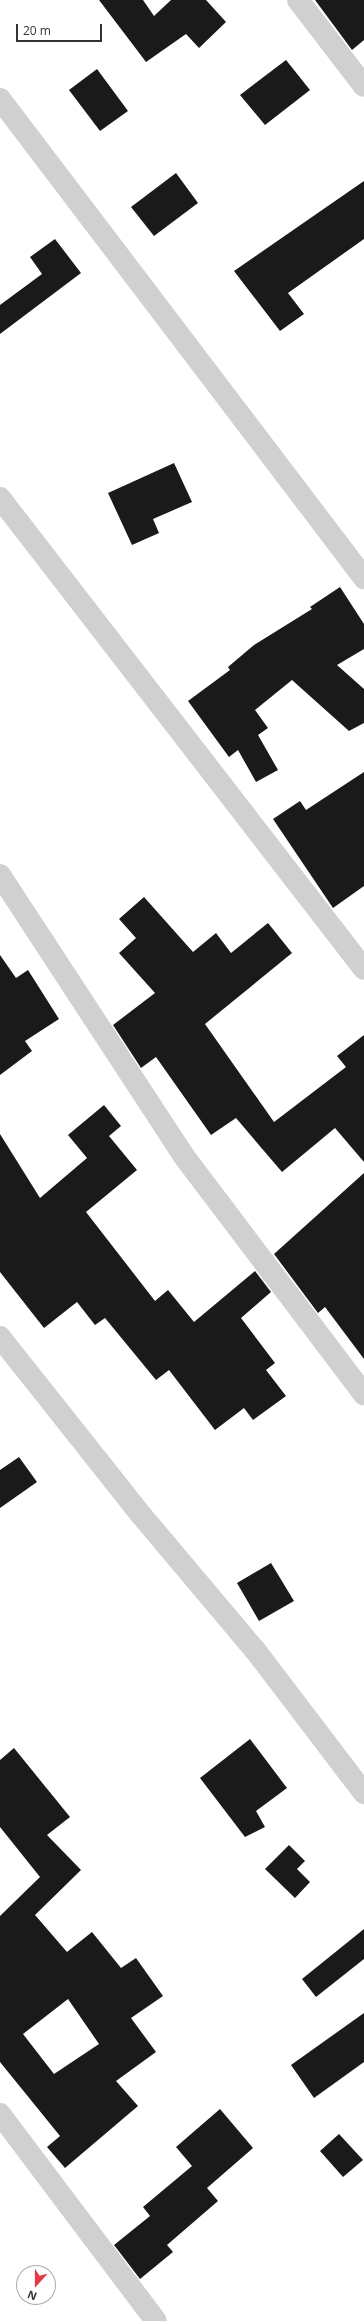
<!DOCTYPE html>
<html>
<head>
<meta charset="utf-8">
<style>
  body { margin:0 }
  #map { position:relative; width:364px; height:2321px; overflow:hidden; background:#fff; font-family:"Open Sans",sans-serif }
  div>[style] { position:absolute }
  .building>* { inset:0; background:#1a1a1a }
  .minor>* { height:22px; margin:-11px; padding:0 11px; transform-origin:11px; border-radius:11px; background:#d0d0d0 }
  span { translate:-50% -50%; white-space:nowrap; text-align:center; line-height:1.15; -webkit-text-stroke:4px #fff; paint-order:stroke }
  .north { position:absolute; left:16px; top:2265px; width:40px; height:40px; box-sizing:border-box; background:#fff; border:1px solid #adadad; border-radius:50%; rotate:201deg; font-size:11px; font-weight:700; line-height:16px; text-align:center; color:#333 }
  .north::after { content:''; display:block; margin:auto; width:14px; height:18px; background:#e63946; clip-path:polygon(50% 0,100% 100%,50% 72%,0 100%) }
  .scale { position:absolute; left:16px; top:24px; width:86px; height:18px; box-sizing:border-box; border:2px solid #333; border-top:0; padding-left:5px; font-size:12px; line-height:14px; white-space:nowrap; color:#333; -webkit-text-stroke:3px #fff; paint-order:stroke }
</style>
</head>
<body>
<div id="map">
  <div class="building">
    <div style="clip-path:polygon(99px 0,143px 0,154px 16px,171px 0,206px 0,226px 22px,199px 48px,186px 34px,146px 62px)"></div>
    <div style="clip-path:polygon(315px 0,364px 0,364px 40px,352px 50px)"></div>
    <div style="clip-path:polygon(286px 60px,310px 90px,265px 125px,240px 95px)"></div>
    <div style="clip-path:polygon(97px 69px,128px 111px,100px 131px,69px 90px)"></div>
    <div style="clip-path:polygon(176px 173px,198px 203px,154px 236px,131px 207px)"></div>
    <div style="clip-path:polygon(364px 181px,364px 239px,288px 293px,304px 314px,280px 331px,234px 271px)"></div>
    <div style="clip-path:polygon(55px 239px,81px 273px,0 334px,0 305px,42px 274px,30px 257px)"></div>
    <div style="clip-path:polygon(174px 463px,192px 502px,153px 519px,159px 533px,132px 545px,108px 493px)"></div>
    <div style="clip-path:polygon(340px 587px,364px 624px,364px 649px,337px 665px,364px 689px,364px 723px,349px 731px,292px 680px,255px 710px,268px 728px,258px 735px,278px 770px,256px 782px,238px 750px,229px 757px,188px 701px,230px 670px,228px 667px,254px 645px,312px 609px,310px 607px)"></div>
    <div style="clip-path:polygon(364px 772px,364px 886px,333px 908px,273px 819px,300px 801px,306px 810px)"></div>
    <div style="clip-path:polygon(144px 897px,193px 952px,216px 933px,231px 953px,268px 923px,292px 953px,205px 1024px,274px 1122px,346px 1067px,337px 1056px,364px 1035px,364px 1162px,335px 1128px,282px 1172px,236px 1118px,211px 1135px,156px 1057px,141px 1068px,113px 1025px,155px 993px,119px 953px,136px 938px,119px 919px)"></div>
    <div style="clip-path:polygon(0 955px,16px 978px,28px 970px,59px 1019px,25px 1041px,32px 1051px,0 1075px)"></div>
    <div style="clip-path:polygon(104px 1105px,121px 1126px,109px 1136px,137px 1170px,86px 1212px,155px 1301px,168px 1290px,194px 1322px,255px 1271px,271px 1292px,241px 1318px,275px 1363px,266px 1370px,286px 1396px,253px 1420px,244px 1408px,215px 1430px,169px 1370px,156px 1380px,105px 1318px,95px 1325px,77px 1302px,44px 1328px,0 1272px,0 1134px,40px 1198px,87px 1158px,68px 1135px)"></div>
    <div style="clip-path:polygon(364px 1173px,364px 1359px,325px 1307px,318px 1313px,274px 1254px)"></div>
    <div style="clip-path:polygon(19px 1457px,37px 1482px,0 1508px,0 1470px)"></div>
    <div style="clip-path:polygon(271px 1563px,294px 1601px,259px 1621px,237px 1583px)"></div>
    <div style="clip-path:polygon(250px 1739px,287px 1788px,256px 1811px,265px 1827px,245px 1837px,200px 1778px)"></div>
    <div style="clip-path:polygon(evenodd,14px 1748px,70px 1817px,47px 1835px,81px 1870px,35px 1915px,67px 1952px,92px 1932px,121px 1968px,136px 1958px,163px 1996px,131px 2018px,156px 2052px,116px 2081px,138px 2106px,65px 2168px,47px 2147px,60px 2136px,0 2062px,0 1916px,40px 1877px,0 1827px,0 1760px,14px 1748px,68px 1999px,99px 2044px,54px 2074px,23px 2034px,68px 1999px)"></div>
    <div style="clip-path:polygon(289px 1845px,305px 1861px,297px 1869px,310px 1882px,295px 1898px,265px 1869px)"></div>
    <div style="clip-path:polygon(364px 1929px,364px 1959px,316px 1997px,302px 1979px)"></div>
    <div style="clip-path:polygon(364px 2013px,364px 2062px,314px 2098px,291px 2065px)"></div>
    <div style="clip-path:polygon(220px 2109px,253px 2148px,207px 2188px,218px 2201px,167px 2245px,173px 2252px,140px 2279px,114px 2245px,150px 2216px,143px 2207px,192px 2166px,176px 2147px)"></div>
    <div style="clip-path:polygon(339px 2134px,363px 2160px,343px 2177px,320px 2151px)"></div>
  </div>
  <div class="minor">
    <div style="left:298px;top:0;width:108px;rotate:52.5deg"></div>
    <div style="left:0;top:99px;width:602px;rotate:52.77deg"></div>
    <div style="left:0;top:498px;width:595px;rotate:52.3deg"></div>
    <div style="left:0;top:875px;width:334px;rotate:56.8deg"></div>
    <div style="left:183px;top:1155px;width:300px;rotate:52.9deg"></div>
    <div style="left:0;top:1337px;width:228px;rotate:51.6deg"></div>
    <div style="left:142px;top:1516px;width:175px;rotate:49.9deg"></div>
    <div style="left:255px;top:1650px;width:180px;rotate:52.7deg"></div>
    <div style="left:0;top:2114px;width:259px;rotate:53deg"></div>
  </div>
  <div class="north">N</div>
  <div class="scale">20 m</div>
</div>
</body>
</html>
